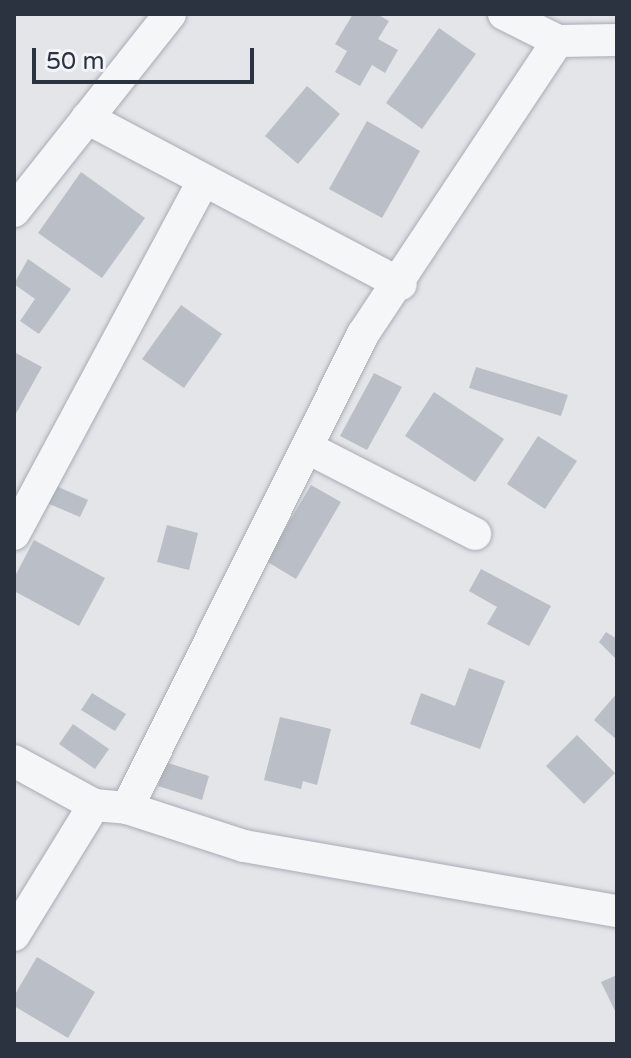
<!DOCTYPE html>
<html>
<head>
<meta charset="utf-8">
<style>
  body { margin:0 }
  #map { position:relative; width:631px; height:1058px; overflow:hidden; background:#e3e5e9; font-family:"Varela Round",sans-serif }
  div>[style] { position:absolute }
  .building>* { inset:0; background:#babec6 }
  .roads { filter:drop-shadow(0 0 2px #a8acb3) drop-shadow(0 0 2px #a8acb3) }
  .street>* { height:32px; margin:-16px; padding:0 16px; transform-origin:16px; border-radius:16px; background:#f5f6f8 }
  span { translate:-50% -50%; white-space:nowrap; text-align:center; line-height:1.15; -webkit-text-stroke:6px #f2f4f7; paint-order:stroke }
  .frame { position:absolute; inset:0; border:16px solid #2c3340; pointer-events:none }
  .scale { position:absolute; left:32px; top:48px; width:222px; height:36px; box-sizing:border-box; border:4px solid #2c3340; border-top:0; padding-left:10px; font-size:24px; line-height:28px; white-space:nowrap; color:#2c3340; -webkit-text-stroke:6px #f2f4f7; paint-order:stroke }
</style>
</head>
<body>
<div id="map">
  <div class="building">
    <div style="clip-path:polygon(353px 14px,377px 14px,389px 21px,378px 39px,398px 50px,385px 73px,372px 65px,360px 86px,335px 72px,347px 51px,335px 44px)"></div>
    <div style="clip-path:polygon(439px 28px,476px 54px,422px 129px,386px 103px)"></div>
    <div style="clip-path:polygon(307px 86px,340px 114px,298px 164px,265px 136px)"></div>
    <div style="clip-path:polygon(367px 121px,420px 151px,382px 218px,329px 189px)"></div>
    <div style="clip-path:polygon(81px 172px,145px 218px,102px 278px,38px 233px)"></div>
    <div style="clip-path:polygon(28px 259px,71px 289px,39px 334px,20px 321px,35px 299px,14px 284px)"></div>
    <div style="clip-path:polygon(181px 305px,222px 334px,184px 388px,142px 359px)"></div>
    <div style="clip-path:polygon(14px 352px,42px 367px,14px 417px)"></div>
    <div style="clip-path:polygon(476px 367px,568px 395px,561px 416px,469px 388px)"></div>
    <div style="clip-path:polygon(374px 373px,402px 387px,367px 450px,340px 436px)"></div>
    <div style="clip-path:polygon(434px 392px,504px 439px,475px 482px,405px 436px)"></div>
    <div style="clip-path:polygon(538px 436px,577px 461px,545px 509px,507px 484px)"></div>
    <div style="clip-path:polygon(47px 482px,88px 500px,80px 517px,40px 500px)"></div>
    <div style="clip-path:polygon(311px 485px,341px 502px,296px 579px,266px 561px)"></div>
    <div style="clip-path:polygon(167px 525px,198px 533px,189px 570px,157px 562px)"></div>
    <div style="clip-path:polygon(34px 540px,105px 578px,79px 626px,14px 591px,14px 578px)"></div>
    <div style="clip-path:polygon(481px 569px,551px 606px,529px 646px,487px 624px,497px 607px,469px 591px)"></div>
    <div style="clip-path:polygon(606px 632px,617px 639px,617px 660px,599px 642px)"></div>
    <div style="clip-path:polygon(469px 668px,505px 681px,480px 749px,410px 724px,421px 693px,455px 706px)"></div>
    <div style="clip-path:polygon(92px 693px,126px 714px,115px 731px,81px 710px)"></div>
    <div style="clip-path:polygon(617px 693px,617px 740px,594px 720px)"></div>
    <div style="clip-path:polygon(280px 717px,331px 729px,317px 785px,303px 781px,301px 789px,264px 780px)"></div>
    <div style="clip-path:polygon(73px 724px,109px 749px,95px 769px,59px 744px)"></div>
    <div style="clip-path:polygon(577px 735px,615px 773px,584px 804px,546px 766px)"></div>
    <div style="clip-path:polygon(165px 762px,209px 776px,202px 800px,158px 786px)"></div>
    <div style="clip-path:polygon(37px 957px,95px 992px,68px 1038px,14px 1006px,14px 996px)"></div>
    <div style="clip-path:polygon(617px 975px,617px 1015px,601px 982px)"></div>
  </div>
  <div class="roads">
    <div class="street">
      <div style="left:504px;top:14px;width:60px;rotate:26.6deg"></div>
      <div style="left:558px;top:41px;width:59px;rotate:-1deg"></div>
      <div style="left:87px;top:118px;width:355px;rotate:27.9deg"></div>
      <div style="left:14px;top:211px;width:251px;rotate:-51.6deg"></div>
      <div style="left:308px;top:448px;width:188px;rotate:27.2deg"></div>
      <div style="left:14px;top:534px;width:400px;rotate:-61.8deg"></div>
      <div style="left:14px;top:761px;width:91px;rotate:28.8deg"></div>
      <div style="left:94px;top:805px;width:33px;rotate:5deg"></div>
      <div style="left:127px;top:808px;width:123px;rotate:18deg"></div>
      <div style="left:244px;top:846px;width:379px;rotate:9.9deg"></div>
      <div style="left:127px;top:808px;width:530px;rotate:-63.53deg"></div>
      <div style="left:363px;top:334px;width:352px;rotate:-56.4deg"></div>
      <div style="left:14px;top:935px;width:153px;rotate:-58.4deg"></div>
    </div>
  </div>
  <div class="frame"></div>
  <div class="scale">50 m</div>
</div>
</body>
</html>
